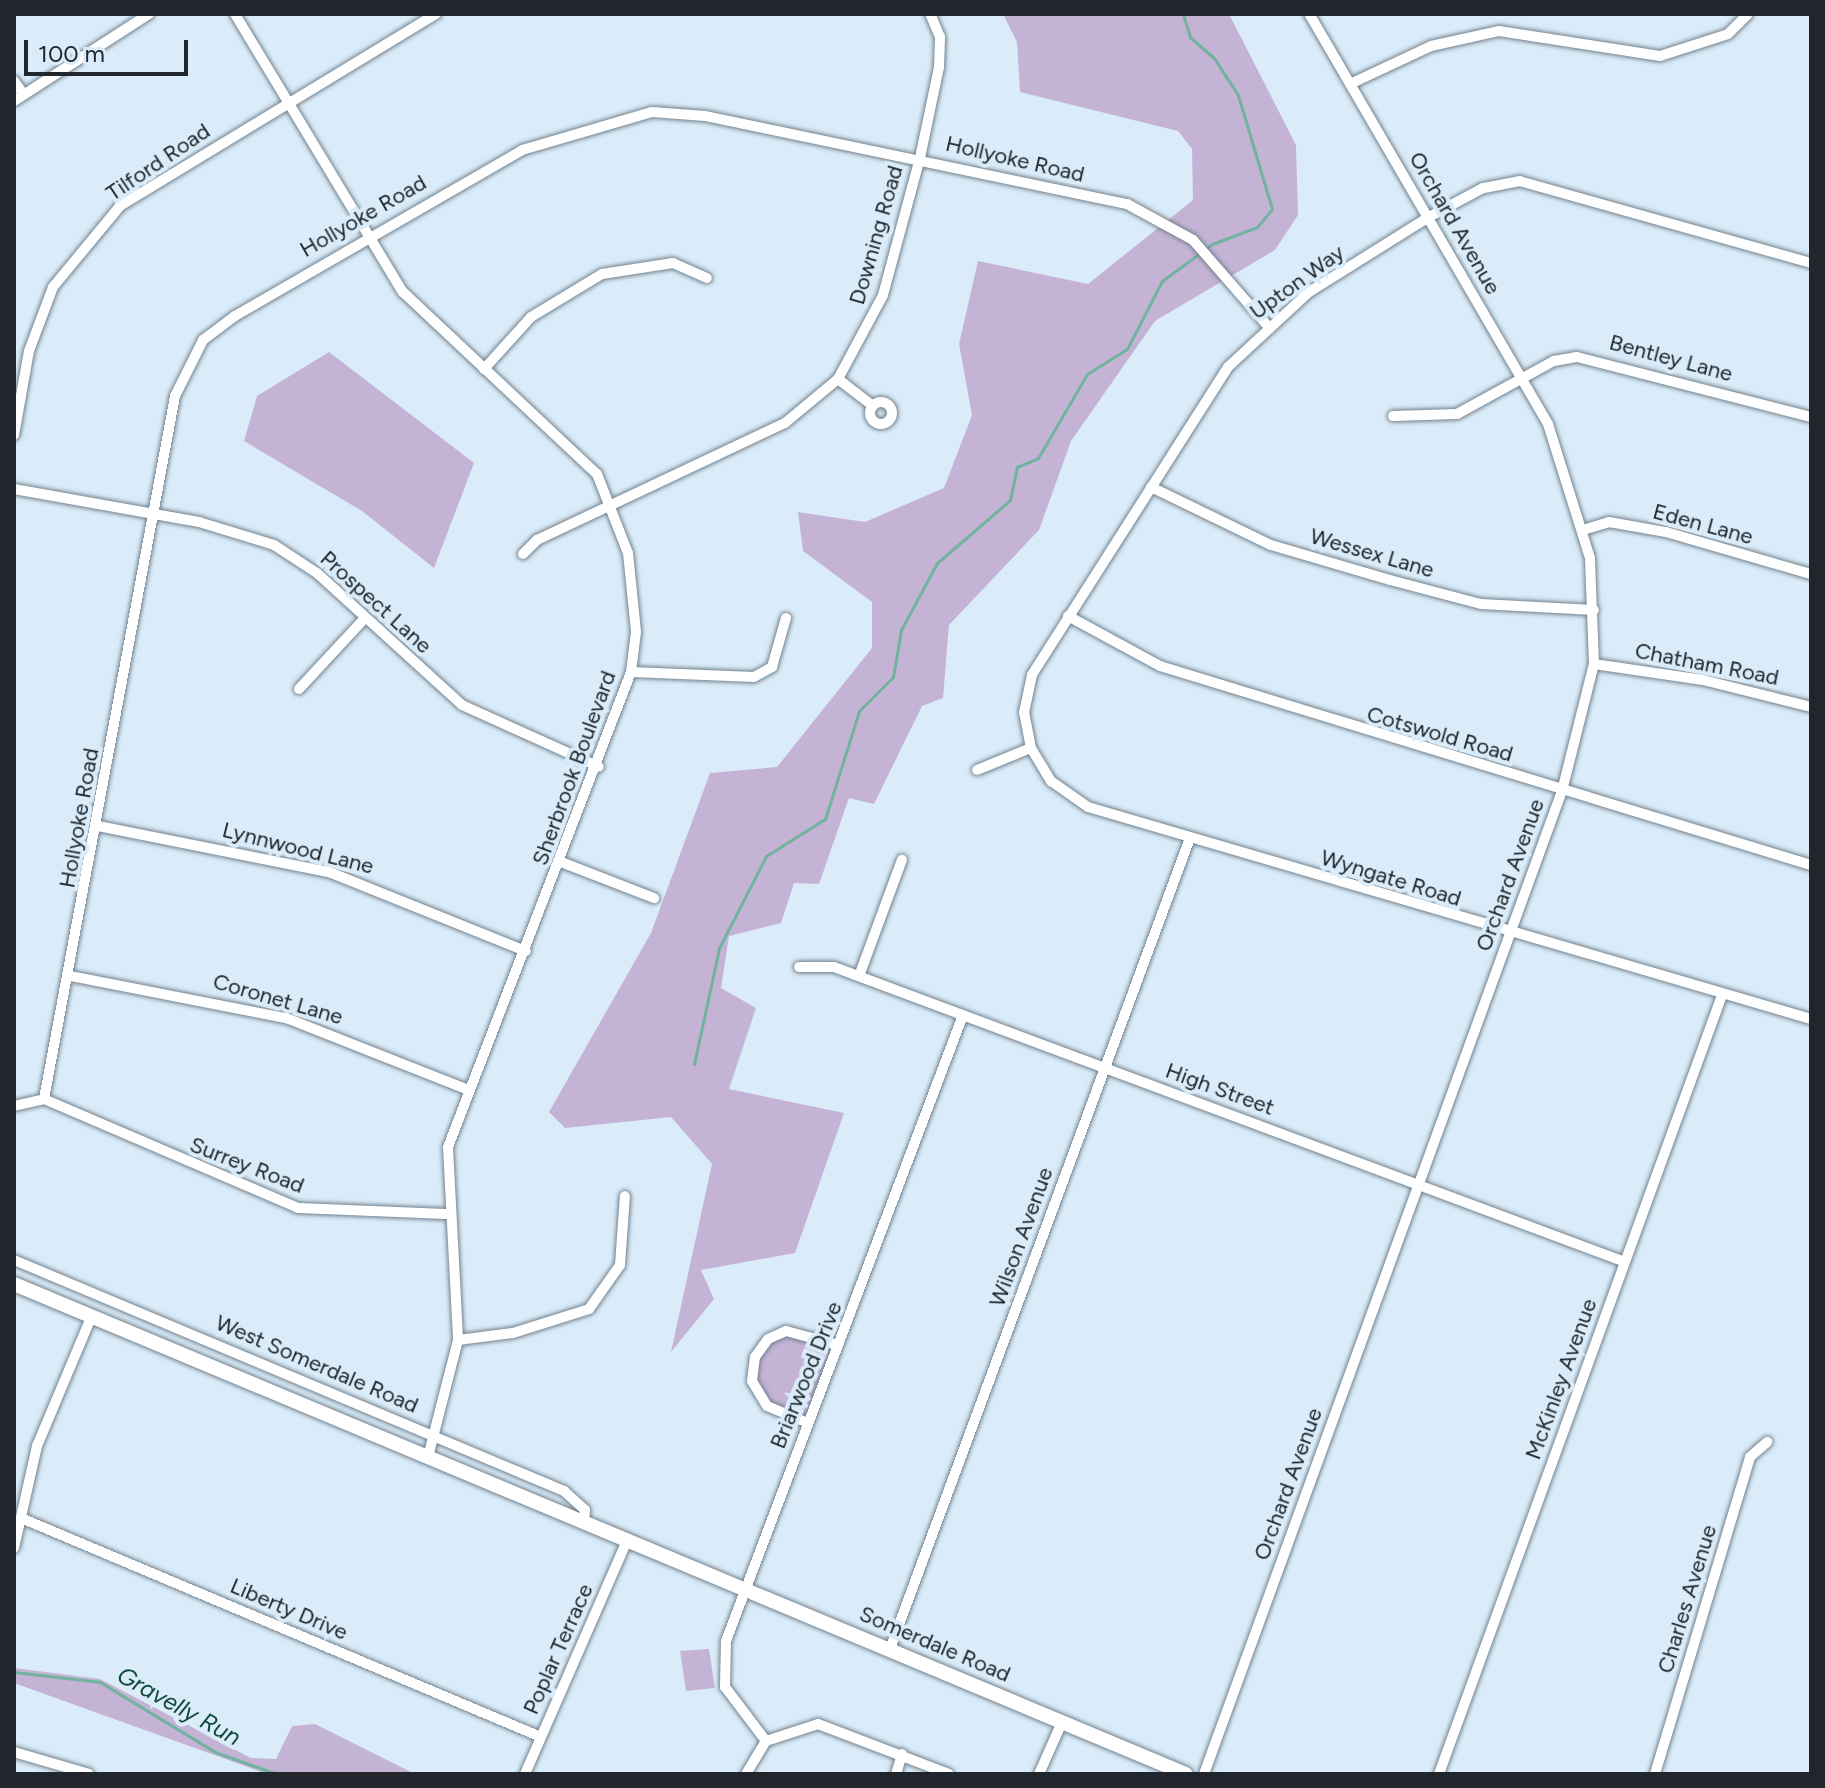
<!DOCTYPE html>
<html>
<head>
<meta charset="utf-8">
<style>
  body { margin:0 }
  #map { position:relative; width:1825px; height:1788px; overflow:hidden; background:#daecf9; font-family:Figtree,sans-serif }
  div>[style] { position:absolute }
  .green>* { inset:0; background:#c5b3d6 }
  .stream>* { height:3px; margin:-1.5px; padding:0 1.5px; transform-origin:1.5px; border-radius:1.5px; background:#71b39e }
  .roads { filter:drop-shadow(0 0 2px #73828e) drop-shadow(0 0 2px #73828e) }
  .street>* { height:10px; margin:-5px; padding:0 5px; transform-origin:5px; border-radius:5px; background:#fff }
  .street>.ring { margin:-5px; padding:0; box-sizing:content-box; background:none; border:10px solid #fff; border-radius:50% }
  .secondary>* { height:14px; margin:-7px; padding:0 7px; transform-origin:7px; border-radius:7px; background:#fff }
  span { translate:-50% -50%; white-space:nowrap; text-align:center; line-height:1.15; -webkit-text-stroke:8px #daecf9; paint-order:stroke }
  .street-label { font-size:22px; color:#20262b }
  .water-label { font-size:24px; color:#10483a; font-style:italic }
  .frame { position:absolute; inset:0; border:16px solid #20262b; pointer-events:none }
  .scale { position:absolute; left:24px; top:40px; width:164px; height:36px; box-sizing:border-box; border:4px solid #20262b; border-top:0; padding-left:10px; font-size:24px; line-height:28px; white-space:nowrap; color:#20262b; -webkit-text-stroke:6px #daecf9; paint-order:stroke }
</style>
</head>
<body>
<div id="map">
  <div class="green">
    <div style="clip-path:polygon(1003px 14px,1229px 14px,1296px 145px,1298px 215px,1275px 250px,1155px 321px,1071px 441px,1039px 530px,949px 625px,943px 698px,922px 706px,874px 804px,849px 798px,819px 884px,794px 883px,781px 923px,729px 936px,721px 988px,756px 1008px,729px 1089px,844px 1113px,795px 1253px,701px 1270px,714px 1299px,671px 1352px,712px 1164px,671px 1117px,565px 1128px,549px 1112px,651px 933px,710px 773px,777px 767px,872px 648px,872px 602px,803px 551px,798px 512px,865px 522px,944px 488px,972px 415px,959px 344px,978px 261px,1088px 284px,1193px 200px,1192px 149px,1178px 131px,1020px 92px,1017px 42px)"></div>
    <div style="clip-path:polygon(329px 352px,474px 463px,434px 568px,362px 511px,244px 441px,257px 396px)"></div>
    <div style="clip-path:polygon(778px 1334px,838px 1345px,808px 1423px,777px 1411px,756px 1391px,755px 1357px)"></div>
    <div style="clip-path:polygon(709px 1649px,715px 1688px,686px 1691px,680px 1651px)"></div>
    <div style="clip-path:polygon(14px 1668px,100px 1679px,251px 1758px,276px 1759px,292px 1726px,315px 1724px,415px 1774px,267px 1774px,14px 1683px)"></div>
  </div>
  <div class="stream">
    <div style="left:694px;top:1064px;width:119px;rotate:-77.8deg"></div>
    <div style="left:719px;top:948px;width:103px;rotate:-62.9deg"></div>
    <div style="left:766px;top:856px;width:70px;rotate:-32.1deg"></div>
    <div style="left:825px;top:819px;width:113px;rotate:-72.5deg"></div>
    <div style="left:859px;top:711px;width:48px;rotate:-45deg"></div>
    <div style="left:893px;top:677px;width:48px;rotate:-80.3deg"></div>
    <div style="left:901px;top:630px;width:76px;rotate:-61.8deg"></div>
    <div style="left:937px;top:563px;width:96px;rotate:-40.8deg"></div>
    <div style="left:1010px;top:500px;width:34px;rotate:-78deg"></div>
    <div style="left:1017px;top:467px;width:23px;rotate:-23deg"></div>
    <div style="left:1038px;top:458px;width:97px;rotate:-59.7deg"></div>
    <div style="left:1087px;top:374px;width:47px;rotate:-32deg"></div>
    <div style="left:1127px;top:349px;width:76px;rotate:-62.8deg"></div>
    <div style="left:1162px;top:281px;width:62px;rotate:-36.5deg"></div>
    <div style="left:1212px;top:244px;width:48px;rotate:-20.7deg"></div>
    <div style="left:1257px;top:227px;width:23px;rotate:-50deg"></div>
    <div style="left:1272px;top:209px;width:119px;rotate:-106.6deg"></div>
    <div style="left:1238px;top:95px;width:44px;rotate:-123deg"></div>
    <div style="left:1214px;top:58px;width:32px;rotate:-139deg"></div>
    <div style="left:1190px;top:37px;width:24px;rotate:-107deg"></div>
    <div style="left:14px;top:1672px;width:87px;rotate:6.6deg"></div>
    <div style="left:100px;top:1682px;width:135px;rotate:31.3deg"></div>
    <div style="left:215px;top:1752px;width:66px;rotate:19.5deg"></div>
  </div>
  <div class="roads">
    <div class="street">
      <div style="left:235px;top:14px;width:325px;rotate:58.9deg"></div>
      <div style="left:403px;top:292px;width:266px;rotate:43.2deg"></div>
      <div style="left:597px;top:474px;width:85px;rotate:68.6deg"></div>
      <div style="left:628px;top:553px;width:79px;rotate:84.2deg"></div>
      <div style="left:636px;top:632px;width:40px;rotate:97.1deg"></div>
      <div style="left:631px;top:672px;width:509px;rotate:111.07deg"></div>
      <div style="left:448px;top:1147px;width:193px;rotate:87deg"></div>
      <div style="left:458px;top:1340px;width:121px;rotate:104.4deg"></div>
      <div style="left:14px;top:81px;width:14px;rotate:54deg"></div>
      <div style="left:1350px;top:84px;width:89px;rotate:-25.1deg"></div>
      <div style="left:1431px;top:46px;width:70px;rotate:-12.4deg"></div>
      <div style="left:1499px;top:31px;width:163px;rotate:8.8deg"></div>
      <div style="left:1660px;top:56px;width:71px;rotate:-17.9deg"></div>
      <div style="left:1728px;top:34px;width:28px;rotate:-45deg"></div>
      <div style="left:14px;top:101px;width:161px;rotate:-32.8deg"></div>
      <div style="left:1811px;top:263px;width:302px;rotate:-164.3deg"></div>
      <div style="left:1520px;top:181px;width:38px;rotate:169deg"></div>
      <div style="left:1483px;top:188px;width:61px;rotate:151.8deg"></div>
      <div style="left:1429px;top:217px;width:142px;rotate:148deg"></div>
      <div style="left:1309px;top:292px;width:110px;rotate:137.2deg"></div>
      <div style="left:1228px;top:367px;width:365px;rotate:122.5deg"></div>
      <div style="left:1032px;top:675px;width:38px;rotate:102deg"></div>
      <div style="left:1024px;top:712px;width:37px;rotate:79deg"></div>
      <div style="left:1031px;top:748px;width:39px;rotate:59deg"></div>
      <div style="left:1051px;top:781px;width:45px;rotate:35.1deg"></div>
      <div style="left:1088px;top:807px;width:753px;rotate:16.34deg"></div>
      <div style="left:484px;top:369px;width:70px;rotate:-47.9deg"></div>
      <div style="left:531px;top:317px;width:83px;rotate:-31.2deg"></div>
      <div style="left:602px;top:274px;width:72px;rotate:-8.8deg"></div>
      <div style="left:673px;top:263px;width:37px;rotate:24deg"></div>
      <div style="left:838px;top:379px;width:44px;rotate:37.6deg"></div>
      <div class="ring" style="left:870px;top:402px;width:12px;height:12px"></div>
      <div style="left:1393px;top:416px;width:64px;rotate:-1.8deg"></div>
      <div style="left:1457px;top:414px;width:111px;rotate:-28.7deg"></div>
      <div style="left:1554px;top:361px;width:23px;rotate:-10deg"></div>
      <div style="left:1577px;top:357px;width:242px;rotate:14.4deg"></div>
      <div style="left:14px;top:435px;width:85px;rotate:-79.9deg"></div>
      <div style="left:29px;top:351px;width:68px;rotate:-69.4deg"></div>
      <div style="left:53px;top:287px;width:105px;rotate:-50.4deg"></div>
      <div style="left:120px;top:206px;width:370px;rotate:-31.3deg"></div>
      <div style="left:1151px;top:487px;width:133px;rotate:25.8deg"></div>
      <div style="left:1271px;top:545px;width:124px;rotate:16.4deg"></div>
      <div style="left:1390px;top:580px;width:94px;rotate:14.8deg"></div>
      <div style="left:1481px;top:604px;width:113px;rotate:3deg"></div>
      <div style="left:14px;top:489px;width:188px;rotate:10.1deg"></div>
      <div style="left:199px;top:522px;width:78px;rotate:17deg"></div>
      <div style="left:274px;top:545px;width:51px;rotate:33.1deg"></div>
      <div style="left:317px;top:573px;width:196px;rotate:42.3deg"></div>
      <div style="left:462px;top:705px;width:150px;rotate:24.3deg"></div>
      <div style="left:1583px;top:530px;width:27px;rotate:-17deg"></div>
      <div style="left:1609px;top:522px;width:58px;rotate:10deg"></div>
      <div style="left:1666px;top:532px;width:151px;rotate:16.2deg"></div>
      <div style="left:523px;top:554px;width:20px;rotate:-45deg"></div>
      <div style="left:537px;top:540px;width:274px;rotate:-25.3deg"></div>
      <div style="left:785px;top:423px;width:69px;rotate:-39.7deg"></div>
      <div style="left:838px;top:379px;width:95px;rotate:-61.8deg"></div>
      <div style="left:883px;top:295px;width:142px;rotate:-74.9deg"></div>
      <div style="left:920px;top:158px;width:93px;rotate:-78.2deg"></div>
      <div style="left:939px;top:67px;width:30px;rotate:-88deg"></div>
      <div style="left:940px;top:37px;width:25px;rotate:-113deg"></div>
      <div style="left:1068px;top:616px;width:105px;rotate:28.5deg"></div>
      <div style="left:1160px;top:666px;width:681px;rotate:17deg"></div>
      <div style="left:1594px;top:664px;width:110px;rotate:8.4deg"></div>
      <div style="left:1703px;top:680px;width:111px;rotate:14deg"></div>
      <div style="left:631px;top:672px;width:123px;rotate:2.3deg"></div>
      <div style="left:754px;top:677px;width:21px;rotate:-29deg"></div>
      <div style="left:772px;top:667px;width:51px;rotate:-74.1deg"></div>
      <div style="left:299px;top:689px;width:96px;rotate:-47.1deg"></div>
      <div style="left:977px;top:770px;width:58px;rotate:-22.2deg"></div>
      <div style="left:98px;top:826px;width:236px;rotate:11.3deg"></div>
      <div style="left:329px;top:872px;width:212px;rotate:21.9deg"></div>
      <div style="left:561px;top:862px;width:100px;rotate:21.2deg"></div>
      <div style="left:799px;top:967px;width:35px"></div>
      <div style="left:834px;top:967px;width:844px;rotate:20.45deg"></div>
      <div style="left:71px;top:976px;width:219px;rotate:11.1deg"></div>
      <div style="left:286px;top:1018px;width:193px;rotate:21.5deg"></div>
      <div style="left:859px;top:976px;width:124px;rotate:-69.7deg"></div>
      <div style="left:44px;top:1099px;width:715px;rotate:-79.44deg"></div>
      <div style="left:175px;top:396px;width:63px;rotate:-63.4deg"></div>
      <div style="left:203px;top:340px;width:40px;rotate:-37deg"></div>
      <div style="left:235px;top:316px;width:332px;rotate:-30deg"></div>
      <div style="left:522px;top:150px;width:135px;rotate:-16.3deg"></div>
      <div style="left:652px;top:112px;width:53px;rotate:4.3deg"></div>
      <div style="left:705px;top:116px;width:431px;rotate:11.8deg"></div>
      <div style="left:1127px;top:204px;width:75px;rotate:28.6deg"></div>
      <div style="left:1193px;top:240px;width:113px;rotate:49deg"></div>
      <div style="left:44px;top:1099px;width:276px;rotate:23.2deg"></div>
      <div style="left:298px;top:1208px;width:149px;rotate:2.3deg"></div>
      <div style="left:14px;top:1106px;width:31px;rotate:-13deg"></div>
      <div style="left:14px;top:1260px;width:597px;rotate:22.78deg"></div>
      <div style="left:564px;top:1491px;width:28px;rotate:42deg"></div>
      <div style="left:585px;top:1510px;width:13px;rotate:94deg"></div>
      <div style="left:458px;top:1340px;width:55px;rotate:-7.3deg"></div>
      <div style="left:513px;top:1333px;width:80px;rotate:-17.5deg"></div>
      <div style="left:589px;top:1309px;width:54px;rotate:-54.8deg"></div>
      <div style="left:620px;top:1265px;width:69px;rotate:-85.9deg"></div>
      <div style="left:808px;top:1423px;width:44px;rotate:-157.5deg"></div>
      <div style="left:767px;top:1406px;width:29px;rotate:-121deg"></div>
      <div style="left:752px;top:1381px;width:24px;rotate:-83deg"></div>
      <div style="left:755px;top:1357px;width:22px;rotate:-54deg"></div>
      <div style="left:768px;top:1339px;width:20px;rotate:-24deg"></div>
      <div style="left:786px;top:1331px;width:54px;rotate:15.1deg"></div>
      <div style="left:21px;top:1518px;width:564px;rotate:22.84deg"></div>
      <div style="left:14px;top:1548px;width:105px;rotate:-77.3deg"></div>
      <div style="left:37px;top:1446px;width:142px;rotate:-67.2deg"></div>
      <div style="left:890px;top:1649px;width:865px;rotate:-69.7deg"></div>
      <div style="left:766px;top:1741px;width:68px;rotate:-127.2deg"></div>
      <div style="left:725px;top:1687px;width:46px;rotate:-88.8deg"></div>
      <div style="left:726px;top:1641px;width:669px;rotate:-69.26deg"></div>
      <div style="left:14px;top:1752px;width:78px;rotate:16.3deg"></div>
      <div style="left:525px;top:1774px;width:254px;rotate:-66.4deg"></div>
      <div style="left:746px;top:1774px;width:39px;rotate:-59deg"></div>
      <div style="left:766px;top:1741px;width:55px;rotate:-18.1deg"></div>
      <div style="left:818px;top:1724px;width:140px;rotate:20.9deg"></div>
      <div style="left:896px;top:1774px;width:21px;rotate:-73deg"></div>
      <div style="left:1039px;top:1774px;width:57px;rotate:-66.1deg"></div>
      <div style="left:1204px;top:1774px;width:1046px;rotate:-69.99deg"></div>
      <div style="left:1562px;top:791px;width:131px;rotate:-75.9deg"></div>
      <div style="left:1594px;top:664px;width:106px;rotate:-92.2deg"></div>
      <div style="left:1590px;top:558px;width:140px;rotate:-107.4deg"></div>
      <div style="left:1548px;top:424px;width:475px;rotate:-120.2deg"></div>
      <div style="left:1439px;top:1774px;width:826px;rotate:-70.03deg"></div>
      <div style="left:1655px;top:1774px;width:331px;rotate:-73.3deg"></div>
      <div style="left:1750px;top:1457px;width:23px;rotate:-41deg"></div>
    </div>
    <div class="secondary">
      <div style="left:14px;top:1284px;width:1270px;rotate:22.69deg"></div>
    </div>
  </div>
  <div class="street-label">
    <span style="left:1015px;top:159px;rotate:13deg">Hollyoke Road</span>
    <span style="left:158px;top:162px;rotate:-34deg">Tilford Road</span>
    <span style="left:363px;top:216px;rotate:-30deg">Hollyoke Road</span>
    <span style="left:1455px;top:223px;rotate:60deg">Orchard Avenue</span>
    <span style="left:876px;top:235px;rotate:-74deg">Downing Road</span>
    <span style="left:1297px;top:282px;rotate:-36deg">Upton Way</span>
    <span style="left:1671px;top:358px;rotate:15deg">Bentley Lane</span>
    <span style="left:1703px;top:524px;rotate:15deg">Eden Lane</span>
    <span style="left:1372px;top:553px;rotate:16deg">Wessex Lane</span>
    <span style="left:376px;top:602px;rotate:42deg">Prospect Lane</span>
    <span style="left:1707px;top:664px;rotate:11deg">Chatham Road</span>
    <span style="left:1440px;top:734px;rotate:16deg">Cotswold Road</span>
    <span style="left:574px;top:768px;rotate:-70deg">Sherbrook Boulevard</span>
    <span style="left:79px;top:818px;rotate:-80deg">Hollyoke Road</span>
    <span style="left:298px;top:848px;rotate:14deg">Lynnwood Lane</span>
    <span style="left:1510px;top:875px;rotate:-70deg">Orchard Avenue</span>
    <span style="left:1391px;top:878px;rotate:17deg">Wyngate Road</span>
    <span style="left:278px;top:999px;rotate:16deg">Coronet Lane</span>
    <span style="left:1220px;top:1089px;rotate:20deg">High Street</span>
    <span style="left:247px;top:1165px;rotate:21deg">Surrey Road</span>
    <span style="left:1021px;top:1237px;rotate:-70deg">Wilson Avenue</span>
    <span style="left:317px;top:1364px;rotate:23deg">West Somerdale Road</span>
    <span style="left:806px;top:1375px;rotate:-68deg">Briarwood Drive</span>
    <span style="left:1561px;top:1379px;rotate:-70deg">McKinley Avenue</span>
    <span style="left:1288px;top:1484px;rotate:-70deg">Orchard Avenue</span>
    <span style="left:1687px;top:1599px;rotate:-73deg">Charles Avenue</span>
    <span style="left:289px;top:1609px;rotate:23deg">Liberty Drive</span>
    <span style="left:935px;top:1644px;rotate:23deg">Somerdale Road</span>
    <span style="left:558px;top:1649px;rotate:-66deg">Poplar Terrace</span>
  </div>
  <div class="water-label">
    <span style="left:179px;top:1706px;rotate:29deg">Gravelly Run</span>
  </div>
  <div class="frame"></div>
  <div class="scale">100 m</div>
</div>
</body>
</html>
